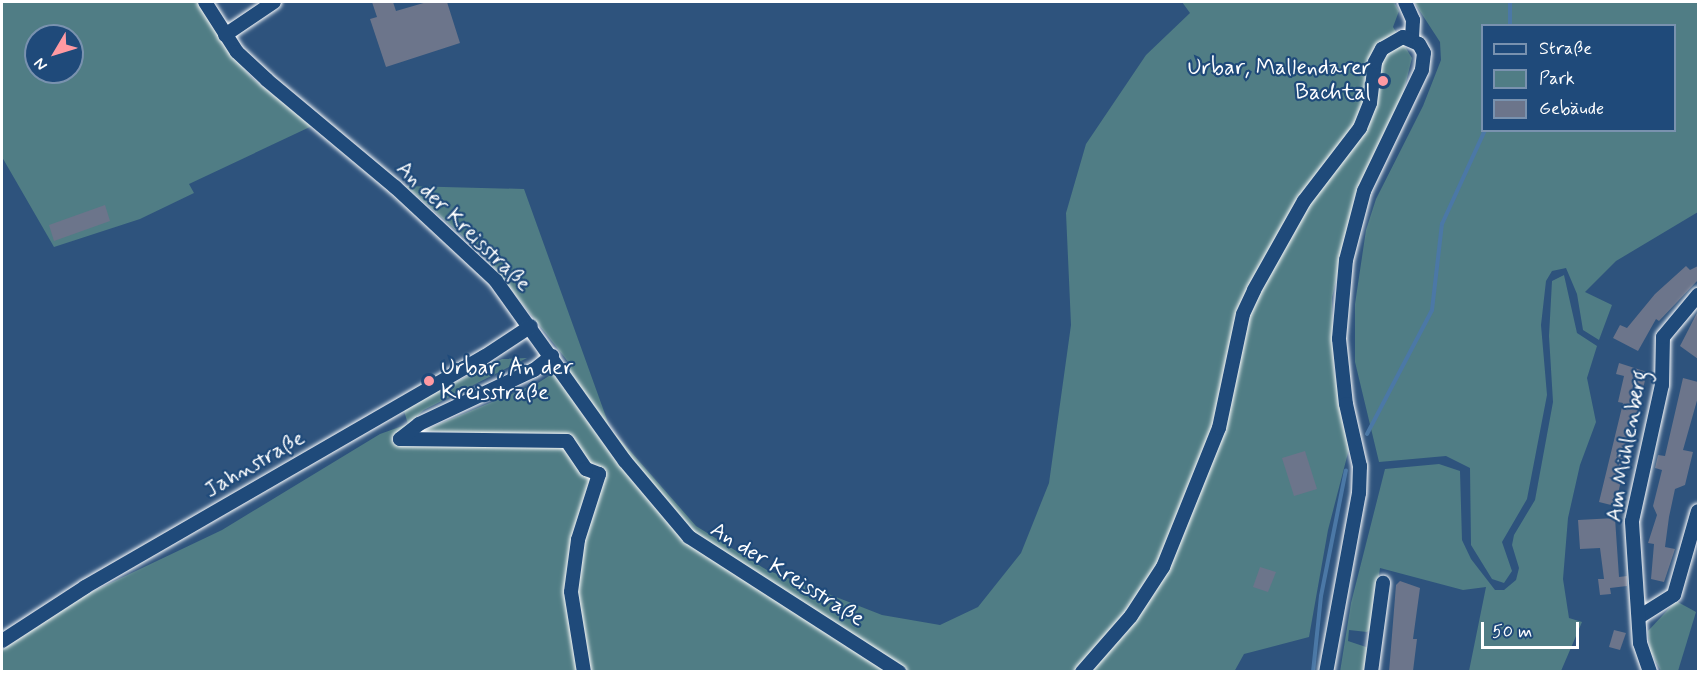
<!DOCTYPE html>
<html>
<head>
<meta charset="utf-8">
<style>
  body { margin:0 }
  #map { position:relative; width:1700px; height:673px; overflow:hidden; background:#2e537d; font-family:Mynerve,sans-serif }
  div>[style] { position:absolute }
  .green>* { inset:0; background:#507d85 }
  .stream>* { height:4px; margin:-2px; padding:0 2px; transform-origin:2px; border-radius:2px; background:#4b78a6 }
  .building>* { inset:0; background:#6c758b }
  .roads { filter:drop-shadow(0 0 2px #fff) drop-shadow(0 0 2px #fff) }
  .minor>* { height:14px; margin:-7px; padding:0 7px; transform-origin:7px; border-radius:7px; background:#1f4a7a }
  .dots>* { width:16px; height:16px; translate:-50% -50%; box-sizing:border-box; border:3px solid #1f4a7a; border-radius:50% }
  span { translate:-50% -50%; white-space:nowrap; text-align:center; line-height:1.15; -webkit-text-stroke:4.5px #1f4a7a; paint-order:stroke }
  .poi-label { font-size:22px; color:#fff }
  .right { translate:-100% -50%; text-align:right }
  .left { translate:0 -50%; text-align:left }
  .street-label { font-size:22px; color:#fff }
  .frame { position:absolute; inset:0; border:3px solid #fff; pointer-events:none }
  .legend { position:absolute; left:1481px; top:24px; width:195px; height:108px; box-sizing:border-box; background:#1f4a7a; border:2px solid #7992af; margin:0; padding:8px 10px; list-style:none; font-size:18px; color:#fff }
  .legend li { display:flex; align-items:center; gap:12px; height:30px }
  .legend b { width:30px; border:2px solid #7992af }
  .north { position:absolute; left:24px; top:24px; width:60px; height:60px; box-sizing:border-box; background:#1f4a7a; border:2px solid #7992af; border-radius:50%; rotate:232deg; font-size:16px; font-weight:700; line-height:24px; text-align:center; color:#fff }
  .north::after { content:''; display:block; margin:auto; width:21px; height:27px; background:#ff9aa2; clip-path:polygon(50% 0,100% 100%,50% 72%,0 100%) }
  .scale { position:absolute; left:1481px; top:622px; width:98px; height:27px; box-sizing:border-box; border:3px solid #fff; border-top:0; padding-left:8px; font-size:18px; line-height:21px; white-space:nowrap; color:#fff; -webkit-text-stroke:4px #1f4a7a; paint-order:stroke }
</style>
</head>
<body>
<div id="map">
  <div class="green">
    <div style="clip-path:polygon(evenodd,2px 2px,199px 2px,225px 46px,251px 77px,312px 126px,189px 184px,194px 193px,140px 219px,54px 247px,2px 157px,2px 2px,36px 36px,72px 36px,72px 72px,36px 72px,36px 36px)"></div>
    <div style="clip-path:polygon(1182px 2px,1394px 2px,1399px 11px,1393px 27px,1412px 58px,1401px 102px,1356px 192px,1332px 298px,1334px 370px,1349px 449px,1328px 530px,1309px 637px,1244px 654px,1234px 672px,2px 672px,2px 650px,79px 598px,222px 530px,380px 434px,408px 424px,403px 408px,502px 359px,527px 358px,424px 410px,408px 424px,412px 446px,476px 433px,422px 431px,538px 383px,569px 363px,484px 255px,406px 186px,524px 189px,610px 428px,696px 526px,767px 570px,882px 615px,940px 625px,978px 607px,1021px 553px,1049px 483px,1071px 325px,1066px 213px,1086px 144px,1146px 55px,1190px 13px)"></div>
    <div style="clip-path:polygon(evenodd,1414px 2px,1698px 2px,1698px 212px,1616px 261px,1585px 292px,1612px 305px,1599px 340px,1583px 330px,1577px 294px,1566px 268px,1552px 271px,1546px 281px,1541px 325px,1547px 395px,1527px 499px,1502px 542px,1512px 571px,1504px 583px,1492px 579px,1471px 545px,1470px 468px,1446px 456px,1379px 462px,1355px 362px,1355px 304px,1366px 230px,1376px 199px,1423px 106px,1441px 60px,1440px 42px,1414px 2px,1482px 26px,1674px 26px,1674px 130px,1482px 130px,1482px 26px)"></div>
    <div style="clip-path:polygon(1564px 275px,1577px 333px,1597px 346px,1587px 378px,1596px 422px,1580px 465px,1568px 518px,1563px 579px,1569px 618px,1582px 622px,1561px 671px,1469px 671px,1486px 587px,1463px 590px,1380px 568px,1372px 628px,1367px 632px,1349px 630px,1348px 641px,1369px 648px,1367px 671px,1340px 672px,1351px 603px,1385px 469px,1439px 464px,1460px 471px,1462px 540px,1471px 559px,1495px 590px,1504px 590px,1516px 580px,1519px 568px,1512px 545px,1514px 535px,1535px 500px,1553px 402px,1549px 336px,1552px 281px)"></div>
    <div style="clip-path:polygon(1676px 601px,1696px 612px,1678px 671px,1661px 671px,1650px 651px,1648px 631px)"></div>
  </div>
  <div class="stream">
    <div style="left:1510px;top:26px;width:24px;rotate:-90deg"></div>
    <div style="left:1367px;top:434px;width:140px;rotate:-62.3deg"></div>
    <div style="left:1432px;top:310px;width:87px;rotate:-83.4deg"></div>
    <div style="left:1442px;top:224px;width:103px;rotate:-65.4deg"></div>
    <div style="left:1313px;top:672px;width:76px;rotate:-84deg"></div>
    <div style="left:1321px;top:596px;width:128px;rotate:-78.8deg"></div>
  </div>
  <div class="building">
    <div style="clip-path:polygon(372px 2px,393px 2px,396px 11px,427px 2px,447px 2px,460px 43px,386px 67px,370px 19px,377px 17px)"></div>
    <div style="clip-path:polygon(105px 205px,110px 221px,54px 241px,49px 225px)"></div>
    <div style="clip-path:polygon(1686px 266px,1690px 270px,1698px 266px,1698px 280px,1659px 321px,1656px 319px,1638px 351px,1613px 338px,1620px 325px,1627px 328px,1655px 294px)"></div>
    <div style="clip-path:polygon(1698px 311px,1698px 359px,1680px 346px)"></div>
    <div style="clip-path:polygon(1619px 363px,1647px 372px,1615px 506px,1599px 502px,1623px 403px,1618px 402px,1624px 376px,1616px 374px)"></div>
    <div style="clip-path:polygon(1683px 378px,1698px 382px,1698px 397px,1683px 450px,1693px 452px,1685px 485px,1675px 489px,1669px 517px,1665px 547px,1675px 549px,1664px 582px,1651px 579px,1654px 544px,1648px 543px,1657px 515px,1653px 506px,1662px 470px,1655px 468px,1658px 455px,1665px 456px)"></div>
    <div style="clip-path:polygon(1305px 451px,1317px 489px,1294px 496px,1282px 458px)"></div>
    <div style="clip-path:polygon(1615px 518px,1619px 577px,1627px 576px,1627px 586px,1610px 588px,1611px 594px,1600px 595px,1598px 579px,1604px 579px,1600px 548px,1580px 549px,1578px 520px)"></div>
    <div style="clip-path:polygon(1260px 567px,1276px 572px,1268px 592px,1253px 587px)"></div>
    <div style="clip-path:polygon(1400px 581px,1420px 588px,1413px 639px,1417px 639px,1413px 671px,1389px 672px,1396px 585px)"></div>
    <div style="clip-path:polygon(1614px 630px,1626px 633px,1620px 650px,1609px 647px)"></div>
  </div>
  <div class="roads">
    <div class="minor">
      <div style="left:205px;top:2px;width:59px;rotate:57.4deg"></div>
      <div style="left:237px;top:52px;width:41px;rotate:43deg"></div>
      <div style="left:267px;top:80px;width:167px;rotate:39.9deg"></div>
      <div style="left:395px;top:187px;width:138px;rotate:42.9deg"></div>
      <div style="left:496px;top:281px;width:221px;rotate:54.4deg"></div>
      <div style="left:625px;top:461px;width:99px;rotate:49.9deg"></div>
      <div style="left:689px;top:537px;width:250px;rotate:32.7deg"></div>
      <div style="left:1405px;top:2px;width:20px;rotate:66deg"></div>
      <div style="left:1413px;top:20px;width:19px;rotate:93deg"></div>
      <div style="left:225px;top:35px;width:59px;rotate:-34deg"></div>
      <div style="left:400px;top:439px;width:167px;rotate:0.7deg"></div>
      <div style="left:567px;top:441px;width:34px;rotate:56deg"></div>
      <div style="left:586px;top:469px;width:14px;rotate:21deg"></div>
      <div style="left:599px;top:474px;width:69px;rotate:107.7deg"></div>
      <div style="left:578px;top:540px;width:52px;rotate:97.7deg"></div>
      <div style="left:571px;top:592px;width:81px;rotate:80.8deg"></div>
      <div style="left:400px;top:439px;width:24px;rotate:-38deg"></div>
      <div style="left:419px;top:424px;width:127px;rotate:-25.2deg"></div>
      <div style="left:534px;top:370px;width:23px;rotate:-38deg"></div>
      <div style="left:1639px;top:617px;width:41px;rotate:-32.2deg"></div>
      <div style="left:1674px;top:595px;width:87px;rotate:-74.1deg"></div>
      <div style="left:2px;top:641px;width:99px;rotate:-33deg"></div>
      <div style="left:85px;top:587px;width:461px;rotate:-30deg"></div>
      <div style="left:484px;top:357px;width:56px;rotate:-33.4deg"></div>
      <div style="left:1082px;top:672px;width:74px;rotate:-48.8deg"></div>
      <div style="left:1131px;top:616px;width:59px;rotate:-56.9deg"></div>
      <div style="left:1163px;top:567px;width:150px;rotate:-68.1deg"></div>
      <div style="left:1219px;top:428px;width:116px;rotate:-78.1deg"></div>
      <div style="left:1243px;top:314px;width:26px;rotate:-65deg"></div>
      <div style="left:1254px;top:290px;width:102px;rotate:-60.7deg"></div>
      <div style="left:1304px;top:201px;width:92px;rotate:-52.5deg"></div>
      <div style="left:1360px;top:128px;width:27px;rotate:-68deg"></div>
      <div style="left:1370px;top:103px;width:41px;rotate:-83deg"></div>
      <div style="left:1375px;top:62px;width:15px;rotate:-62deg"></div>
      <div style="left:1382px;top:49px;width:24px;rotate:-30deg"></div>
      <div style="left:1403px;top:37px;width:17px;rotate:24deg"></div>
      <div style="left:1419px;top:44px;width:10px;rotate:61deg"></div>
      <div style="left:1424px;top:53px;width:17px;rotate:97deg"></div>
      <div style="left:1422px;top:70px;width:134px;rotate:115.6deg"></div>
      <div style="left:1364px;top:191px;width:71px;rotate:104.6deg"></div>
      <div style="left:1346px;top:260px;width:79px;rotate:95.1deg"></div>
      <div style="left:1339px;top:339px;width:65px;rotate:83.9deg"></div>
      <div style="left:1346px;top:404px;width:64px;rotate:77.3deg"></div>
      <div style="left:1360px;top:466px;width:27px;rotate:92deg"></div>
      <div style="left:1359px;top:493px;width:182px;rotate:100.4deg"></div>
      <div style="left:1371px;top:672px;width:90px;rotate:-82.3deg"></div>
      <div style="left:1650px;top:672px;width:31px;rotate:-109deg"></div>
      <div style="left:1640px;top:643px;width:122px;rotate:-93.8deg"></div>
      <div style="left:1632px;top:521px;width:139px;rotate:-77.6deg"></div>
      <div style="left:1662px;top:385px;width:48px;rotate:-88.8deg"></div>
      <div style="left:1663px;top:337px;width:55px;rotate:-50.2deg"></div>
    </div>
  </div>
  <div class="dots">
    <div style="left:1383px;top:81px;background:#ff9aa2"></div>
    <div style="left:429px;top:381px;background:#ff9aa2"></div>
  </div>
  <div class="poi-label">
    <span class="right" style="left:1371px;top:81px">Urbar, Mallendarer<br>Bachtal</span>
    <span class="left" style="left:441px;top:381px">Urbar, An der<br>Kreisstraße</span>
  </div>
  <div class="street-label">
    <span style="left:463px;top:227px;rotate:44deg">An der Kreisstraße</span>
    <span style="left:1628px;top:446px;rotate:-80deg">Am Mühlenberg</span>
    <span style="left:255px;top:465px;rotate:-30deg">Jahnstraße</span>
    <span style="left:787px;top:575px;rotate:32deg">An der Kreisstraße</span>
  </div>
  <div class="frame"></div>
  <ul class="legend">
  <li><b style="height:8px;background:#1f4a7a"></b>Straße</li>
  <li><b style="height:16px;background:#507d85"></b>Park</li>
  <li><b style="height:16px;background:#6c758b"></b>Gebäude</li>
  </ul>
  <div class="north">N</div>
  <div class="scale">50 m</div>
</div>
</body>
</html>
